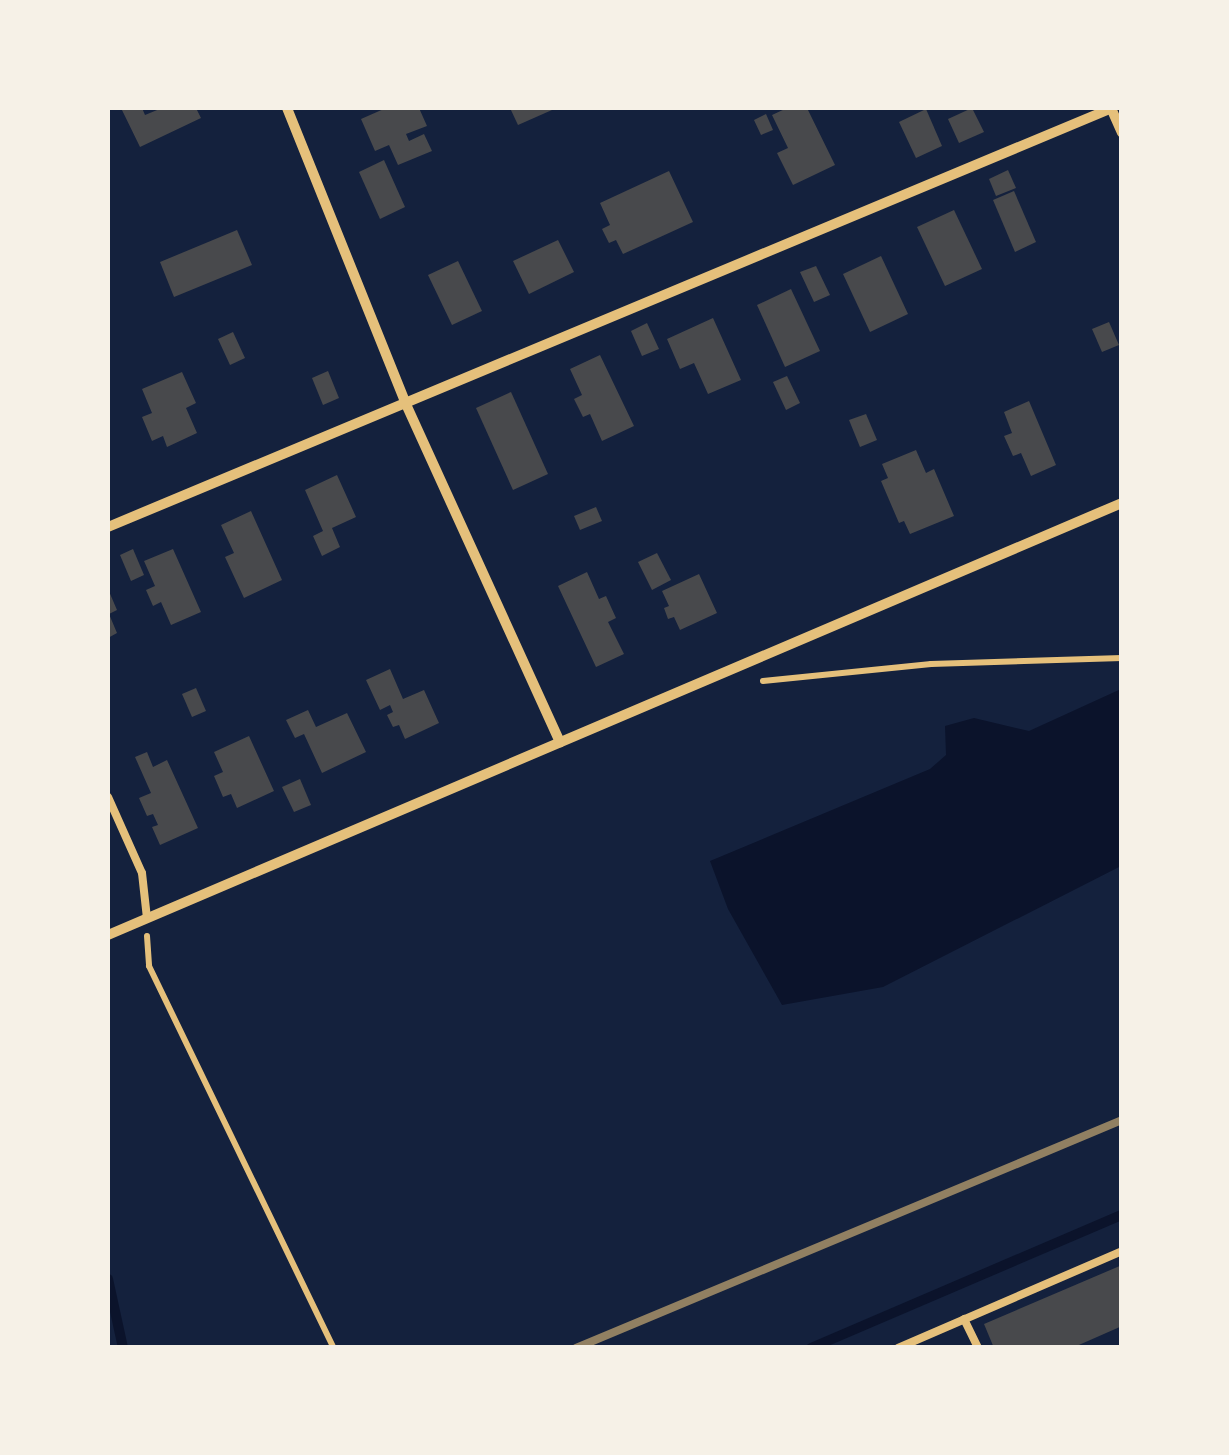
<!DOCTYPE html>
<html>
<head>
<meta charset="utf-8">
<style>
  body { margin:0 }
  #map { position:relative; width:1229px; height:1455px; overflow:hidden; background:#14213d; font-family:"Noto Sans",sans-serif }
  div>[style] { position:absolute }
  .water>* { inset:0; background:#0b132b }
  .stream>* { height:10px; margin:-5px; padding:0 5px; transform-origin:5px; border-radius:5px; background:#0b132b }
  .building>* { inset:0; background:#48494c }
  .path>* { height:6px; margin:-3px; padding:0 3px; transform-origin:3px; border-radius:3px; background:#e5c07b }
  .service>* { height:8px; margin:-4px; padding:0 4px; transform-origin:4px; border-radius:4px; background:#e5c07b }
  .minor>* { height:10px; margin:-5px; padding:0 5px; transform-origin:5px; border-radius:5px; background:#e5c07b }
  .rail>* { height:8px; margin:-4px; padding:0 4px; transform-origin:4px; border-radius:4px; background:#918062 }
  span { translate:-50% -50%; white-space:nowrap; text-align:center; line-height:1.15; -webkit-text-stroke:10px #f6f1e7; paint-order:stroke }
  .frame { position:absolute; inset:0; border:110px solid #f6f1e7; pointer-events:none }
</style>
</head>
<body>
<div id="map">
  <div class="water">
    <div style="clip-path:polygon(1121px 689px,1121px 866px,883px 987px,782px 1005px,728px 909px,710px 861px,930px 769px,946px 755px,945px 726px,974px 718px,1029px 731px)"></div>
  </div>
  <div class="stream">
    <div style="left:108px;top:1279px;width:71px;rotate:77.7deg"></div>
    <div style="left:811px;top:1348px;width:338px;rotate:-23.2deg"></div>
  </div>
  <div class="building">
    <div style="clip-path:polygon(121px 108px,142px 108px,145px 115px,162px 108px,196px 108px,201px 118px,140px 147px)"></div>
    <div style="clip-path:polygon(386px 108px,419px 108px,427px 126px,406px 134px,409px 141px,424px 134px,432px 151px,398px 165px,389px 145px,375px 151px,361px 119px)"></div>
    <div style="clip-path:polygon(510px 108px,550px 108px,552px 110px,518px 125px)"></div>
    <div style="clip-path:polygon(787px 108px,807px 108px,835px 165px,793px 185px,777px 153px,788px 148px,772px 115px)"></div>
    <div style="clip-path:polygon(972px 108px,984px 132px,959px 143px,948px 119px)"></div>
    <div style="clip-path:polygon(926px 109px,942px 146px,916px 158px,899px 122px)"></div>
    <div style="clip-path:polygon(766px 114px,773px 130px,761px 135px,754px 120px)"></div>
    <div style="clip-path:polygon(384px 160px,405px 207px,380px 219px,359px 172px)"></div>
    <div style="clip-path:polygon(1008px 170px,1016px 188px,996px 196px,989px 179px)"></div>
    <div style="clip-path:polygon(669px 171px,693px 222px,623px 254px,616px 240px,609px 243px,602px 229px,610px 225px,600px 203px)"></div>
    <div style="clip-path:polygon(1014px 191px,1036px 242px,1015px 252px,993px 200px)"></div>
    <div style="clip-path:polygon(954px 210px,982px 269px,945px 286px,917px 227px)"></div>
    <div style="clip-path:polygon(237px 230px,252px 265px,174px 297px,160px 262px)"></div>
    <div style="clip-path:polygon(558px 240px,574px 272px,529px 294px,513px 261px)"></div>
    <div style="clip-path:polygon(881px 256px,908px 314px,870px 332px,843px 274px)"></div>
    <div style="clip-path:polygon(458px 261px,482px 311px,452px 325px,428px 275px)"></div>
    <div style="clip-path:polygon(816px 266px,830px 295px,814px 302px,800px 272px)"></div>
    <div style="clip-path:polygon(791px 289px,820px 351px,785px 367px,757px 305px)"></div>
    <div style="clip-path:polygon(713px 318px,741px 380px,708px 394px,694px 363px,680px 369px,667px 339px)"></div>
    <div style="clip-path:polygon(1109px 322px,1119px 345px,1102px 352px,1092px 329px)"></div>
    <div style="clip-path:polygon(647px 323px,659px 349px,642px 356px,631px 331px)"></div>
    <div style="clip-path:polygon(233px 332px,245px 358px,230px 365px,218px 339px)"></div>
    <div style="clip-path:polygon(600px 355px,634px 426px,602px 441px,590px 414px,583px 417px,574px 399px,582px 395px,570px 369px)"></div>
    <div style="clip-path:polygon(328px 371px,339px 398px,323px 405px,312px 378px)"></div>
    <div style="clip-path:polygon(182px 372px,196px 403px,186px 408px,197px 433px,167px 447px,163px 436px,152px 441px,142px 417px,152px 413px,142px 389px)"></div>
    <div style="clip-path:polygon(787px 376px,800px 403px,786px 410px,773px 382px)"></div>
    <div style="clip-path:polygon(511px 392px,548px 474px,513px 490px,476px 408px)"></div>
    <div style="clip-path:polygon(1029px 401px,1056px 465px,1031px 476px,1021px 453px,1013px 456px,1004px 436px,1012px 433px,1004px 412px)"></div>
    <div style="clip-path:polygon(866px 414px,877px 440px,860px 447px,849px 420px)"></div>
    <div style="clip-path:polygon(916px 450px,926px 473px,934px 469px,954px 516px,910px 534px,904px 521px,899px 523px,881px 481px,888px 478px,882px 464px)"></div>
    <div style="clip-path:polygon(337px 475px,356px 517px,332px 528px,340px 547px,322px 556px,313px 536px,323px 531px,305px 490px)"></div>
    <div style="clip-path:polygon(596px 507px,602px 521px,580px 530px,574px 516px)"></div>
    <div style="clip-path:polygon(251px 511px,282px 580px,244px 598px,225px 557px,234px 553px,221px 525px)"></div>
    <div style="clip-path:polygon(133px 549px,144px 575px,131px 581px,120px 555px)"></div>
    <div style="clip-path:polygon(173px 549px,201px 612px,171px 625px,161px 602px,153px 606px,146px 590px,155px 586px,144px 561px)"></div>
    <div style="clip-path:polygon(657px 553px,671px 580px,652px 590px,638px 562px)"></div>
    <div style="clip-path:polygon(587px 572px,599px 599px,606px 596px,616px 618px,608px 622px,624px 654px,596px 667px,558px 586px)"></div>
    <div style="clip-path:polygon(699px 574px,717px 613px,680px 630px,674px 617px,668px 619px,664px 608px,669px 606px,662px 591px)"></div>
    <div style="clip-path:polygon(108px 589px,117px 610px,109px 614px,117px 633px,108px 638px)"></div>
    <div style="clip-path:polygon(390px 669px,403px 699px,424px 690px,439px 723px,405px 739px,399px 725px,393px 727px,387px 715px,393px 712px,390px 705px,380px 710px,366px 680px)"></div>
    <div style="clip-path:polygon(196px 688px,206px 711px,192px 717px,182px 694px)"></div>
    <div style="clip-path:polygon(308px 710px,316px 727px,347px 713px,366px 752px,322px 773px,304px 734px,295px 738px,286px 720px)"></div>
    <div style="clip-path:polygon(249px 736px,274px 791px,237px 808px,231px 794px,223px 797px,214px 776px,223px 772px,214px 752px)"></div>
    <div style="clip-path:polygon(147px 752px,153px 767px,167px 760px,198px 828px,160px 845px,152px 827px,158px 825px,153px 814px,147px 816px,139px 798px,151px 793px,135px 757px)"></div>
    <div style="clip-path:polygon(300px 779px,311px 805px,294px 812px,282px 787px)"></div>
    <div style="clip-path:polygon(1122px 1265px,1122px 1326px,1072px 1348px,994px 1348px,984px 1324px)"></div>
  </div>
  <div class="path">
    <div style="left:763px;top:681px;width:169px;rotate:-5.8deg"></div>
    <div style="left:931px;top:664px;width:191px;rotate:-1.8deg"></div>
    <div style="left:147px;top:936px;width:30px;rotate:86deg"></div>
    <div style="left:149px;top:966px;width:424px;rotate:64.2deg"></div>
  </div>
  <div class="service">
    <div style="left:108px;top:797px;width:83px;rotate:65.9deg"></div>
    <div style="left:142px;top:873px;width:45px;rotate:83.7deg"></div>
    <div style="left:964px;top:1319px;width:32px;rotate:64deg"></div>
    <div style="left:898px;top:1348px;width:244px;rotate:-23.4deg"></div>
  </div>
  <div class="minor">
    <div style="left:287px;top:108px;width:317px;rotate:68.1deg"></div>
    <div style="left:405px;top:402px;width:374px;rotate:65.5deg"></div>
    <div style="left:1111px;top:108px;width:27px;rotate:66deg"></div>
    <div style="left:108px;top:527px;width:1088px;rotate:-22.65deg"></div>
    <div style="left:108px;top:935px;width:1102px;rotate:-23.08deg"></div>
  </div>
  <div class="rail">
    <div style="left:576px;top:1348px;width:592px;rotate:-22.66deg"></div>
  </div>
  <div class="frame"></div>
</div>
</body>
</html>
